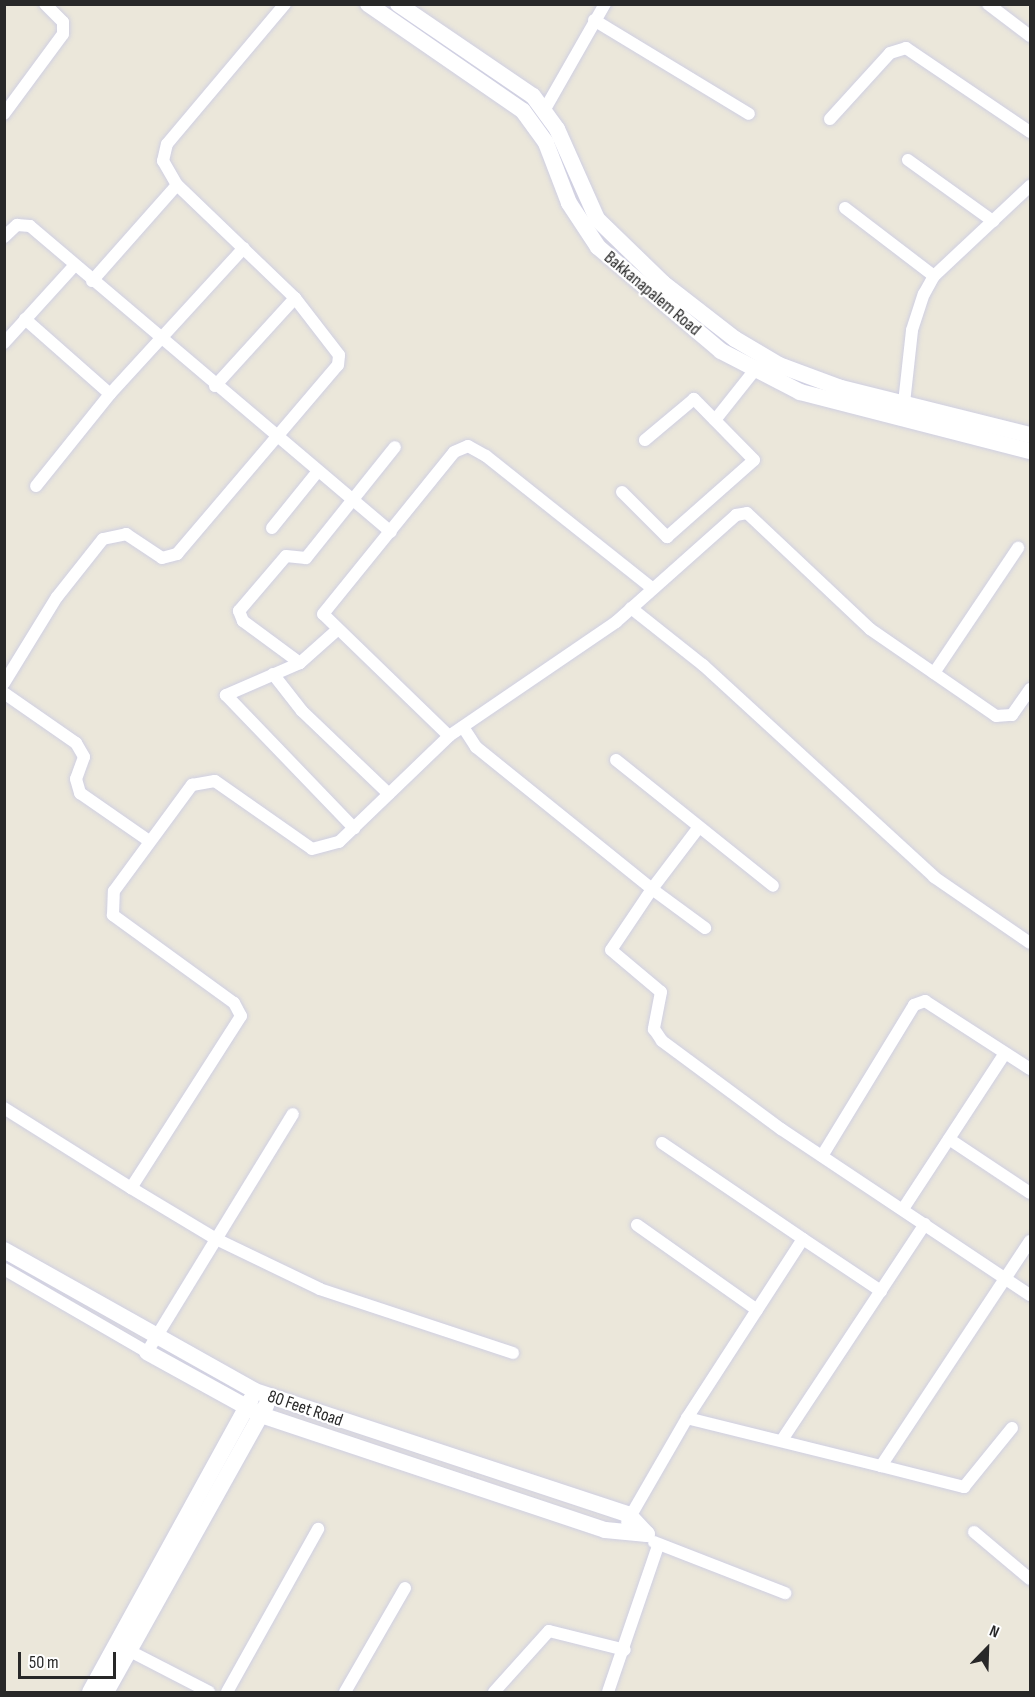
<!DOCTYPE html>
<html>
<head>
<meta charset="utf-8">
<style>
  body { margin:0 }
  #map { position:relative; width:1035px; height:1697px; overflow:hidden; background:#ebe7da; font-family:"Sofia Sans Condensed",sans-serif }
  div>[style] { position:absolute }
  .roads { filter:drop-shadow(0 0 2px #cfcfe2) drop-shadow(0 0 2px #cfcfe2) }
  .street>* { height:12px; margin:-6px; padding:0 6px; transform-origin:6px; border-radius:6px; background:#fff }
  .secondary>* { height:16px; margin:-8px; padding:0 8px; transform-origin:8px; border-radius:8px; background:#fff }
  span { translate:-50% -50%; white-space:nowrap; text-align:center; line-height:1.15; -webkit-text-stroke:4.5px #fff; paint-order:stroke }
  .street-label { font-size:18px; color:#282828 }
  .frame { position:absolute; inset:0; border:6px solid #282828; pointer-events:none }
  .north { position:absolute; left:957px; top:1619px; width:60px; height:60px; -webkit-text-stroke:4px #fff; paint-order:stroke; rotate:23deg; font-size:16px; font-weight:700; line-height:24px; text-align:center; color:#282828 }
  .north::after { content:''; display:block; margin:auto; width:21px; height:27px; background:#282828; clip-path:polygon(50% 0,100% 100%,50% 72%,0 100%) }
  .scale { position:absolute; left:18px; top:1652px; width:98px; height:27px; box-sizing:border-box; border:3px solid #282828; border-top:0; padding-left:8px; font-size:18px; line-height:21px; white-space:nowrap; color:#282828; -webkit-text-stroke:4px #fff; paint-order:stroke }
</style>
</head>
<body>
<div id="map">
  <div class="roads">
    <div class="street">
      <div style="left:988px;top:4px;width:53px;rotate:37.3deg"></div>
      <div style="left:594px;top:20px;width:181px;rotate:31.2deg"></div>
      <div style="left:545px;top:109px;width:121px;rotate:-60.3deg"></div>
      <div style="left:4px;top:114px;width:99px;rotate:-53.6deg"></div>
      <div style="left:63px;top:34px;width:12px;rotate:-90deg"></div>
      <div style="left:63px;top:22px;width:25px;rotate:-135deg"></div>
      <div style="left:830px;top:119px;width:89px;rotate:-47.7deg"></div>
      <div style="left:890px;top:53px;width:17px;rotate:-17deg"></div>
      <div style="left:906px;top:48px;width:150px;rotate:34.1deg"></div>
      <div style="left:908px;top:160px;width:105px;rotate:35.7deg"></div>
      <div style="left:845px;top:208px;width:112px;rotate:37.4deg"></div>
      <div style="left:4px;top:237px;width:18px;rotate:-43deg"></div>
      <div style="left:17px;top:225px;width:13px;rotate:4deg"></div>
      <div style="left:30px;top:226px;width:473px;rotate:40.3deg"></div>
      <div style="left:92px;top:281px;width:128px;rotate:-48.5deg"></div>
      <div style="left:25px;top:319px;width:113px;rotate:41.4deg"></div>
      <div style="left:110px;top:394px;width:118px;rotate:128.8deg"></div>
      <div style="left:4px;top:343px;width:104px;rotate:-47.7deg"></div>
      <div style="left:215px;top:386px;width:119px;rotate:-47.7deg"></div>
      <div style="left:110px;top:394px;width:198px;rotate:-47.5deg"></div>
      <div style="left:904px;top:403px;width:73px;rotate:-83.7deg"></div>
      <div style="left:912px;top:330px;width:38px;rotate:-72deg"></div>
      <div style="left:924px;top:294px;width:21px;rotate:-61deg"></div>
      <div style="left:934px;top:276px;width:132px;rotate:-43.2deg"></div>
      <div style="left:715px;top:420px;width:63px;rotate:-51.5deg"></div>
      <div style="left:622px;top:492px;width:64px;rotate:45deg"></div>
      <div style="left:667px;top:537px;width:116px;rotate:-41.5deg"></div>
      <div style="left:754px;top:460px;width:86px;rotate:-134.5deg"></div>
      <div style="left:694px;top:399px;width:64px;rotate:140.1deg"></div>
      <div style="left:272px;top:528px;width:73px;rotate:-51.1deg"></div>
      <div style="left:631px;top:608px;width:92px;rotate:38.4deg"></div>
      <div style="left:703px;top:665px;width:314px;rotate:42.5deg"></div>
      <div style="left:934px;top:877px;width:116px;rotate:34.5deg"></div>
      <div style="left:337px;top:630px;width:50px;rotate:138.3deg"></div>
      <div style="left:300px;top:663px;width:81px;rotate:156.6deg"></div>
      <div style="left:226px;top:695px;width:185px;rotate:46.1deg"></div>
      <div style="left:300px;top:663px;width:71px;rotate:-143.6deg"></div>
      <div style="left:243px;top:621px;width:11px;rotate:-112deg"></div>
      <div style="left:239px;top:611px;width:72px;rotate:-49.5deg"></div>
      <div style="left:286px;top:556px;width:20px;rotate:6deg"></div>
      <div style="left:306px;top:558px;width:142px;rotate:-51.3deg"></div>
      <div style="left:934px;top:673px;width:151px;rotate:-56.1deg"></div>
      <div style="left:273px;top:674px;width:47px;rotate:51.9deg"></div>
      <div style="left:302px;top:711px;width:120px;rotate:43.7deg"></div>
      <div style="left:4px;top:683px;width:101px;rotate:-58.4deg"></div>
      <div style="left:57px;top:597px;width:74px;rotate:-51.6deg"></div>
      <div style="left:103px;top:539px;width:24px;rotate:-12deg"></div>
      <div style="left:126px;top:534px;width:43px;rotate:33.7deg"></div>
      <div style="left:162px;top:558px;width:16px;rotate:-15deg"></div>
      <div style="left:177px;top:554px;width:248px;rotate:-49.6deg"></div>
      <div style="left:338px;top:365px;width:10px;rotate:-84deg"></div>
      <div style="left:339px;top:355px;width:72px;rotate:-127.7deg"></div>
      <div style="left:295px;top:298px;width:163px;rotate:-136.2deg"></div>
      <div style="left:177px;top:185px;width:28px;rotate:-120deg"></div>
      <div style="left:163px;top:161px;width:17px;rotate:-77deg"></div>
      <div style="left:167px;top:144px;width:183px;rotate:-49.9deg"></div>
      <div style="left:4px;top:693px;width:88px;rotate:34.8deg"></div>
      <div style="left:76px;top:743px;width:16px;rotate:60deg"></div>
      <div style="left:84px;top:757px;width:23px;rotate:110deg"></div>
      <div style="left:76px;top:779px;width:15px;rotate:74deg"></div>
      <div style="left:80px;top:793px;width:84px;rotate:34.8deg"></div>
      <div style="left:463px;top:727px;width:24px;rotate:57deg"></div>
      <div style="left:476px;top:747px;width:226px;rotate:38.9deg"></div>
      <div style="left:652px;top:889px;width:73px;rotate:123.9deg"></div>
      <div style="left:611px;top:950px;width:65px;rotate:40deg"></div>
      <div style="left:661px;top:992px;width:38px;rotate:101deg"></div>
      <div style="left:654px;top:1029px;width:14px;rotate:56deg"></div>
      <div style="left:662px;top:1041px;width:148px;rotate:36.5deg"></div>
      <div style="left:781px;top:1129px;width:299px;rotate:33.7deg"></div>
      <div style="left:449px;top:736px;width:175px;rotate:-135.9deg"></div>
      <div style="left:323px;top:614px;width:208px;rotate:-51deg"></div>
      <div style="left:454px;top:452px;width:15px;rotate:-23deg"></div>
      <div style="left:468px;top:446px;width:21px;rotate:29deg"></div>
      <div style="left:486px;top:456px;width:213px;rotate:38.5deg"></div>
      <div style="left:616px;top:760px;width:201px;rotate:38.7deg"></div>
      <div style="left:699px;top:827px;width:78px;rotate:127.2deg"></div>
      <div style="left:652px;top:889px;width:66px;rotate:36.3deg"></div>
      <div style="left:4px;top:1108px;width:150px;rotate:32.2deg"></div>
      <div style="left:949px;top:1139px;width:97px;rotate:33.7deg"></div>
      <div style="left:662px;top:1143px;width:171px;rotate:34.2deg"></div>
      <div style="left:822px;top:1156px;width:177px;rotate:-58.6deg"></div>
      <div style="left:914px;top:1005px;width:12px;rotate:-20deg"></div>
      <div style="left:925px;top:1001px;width:125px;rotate:32.9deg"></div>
      <div style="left:903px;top:1209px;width:186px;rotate:-56.8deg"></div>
      <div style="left:637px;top:1225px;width:147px;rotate:35.3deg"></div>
      <div style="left:4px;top:1269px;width:165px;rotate:30.1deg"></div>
      <div style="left:147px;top:1352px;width:279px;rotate:-58.5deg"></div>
      <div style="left:513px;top:1353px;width:203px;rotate:-161.7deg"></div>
      <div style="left:320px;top:1289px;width:115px;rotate:-154.3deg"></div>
      <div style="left:216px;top:1239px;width:99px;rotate:-149deg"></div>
      <div style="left:131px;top:1188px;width:204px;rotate:-57.4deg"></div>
      <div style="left:241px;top:1016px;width:15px;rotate:-118deg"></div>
      <div style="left:234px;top:1003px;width:150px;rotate:-144deg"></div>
      <div style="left:113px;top:915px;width:24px;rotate:-88deg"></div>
      <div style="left:114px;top:891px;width:132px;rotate:-53.7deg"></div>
      <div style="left:192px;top:785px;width:23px;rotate:-10deg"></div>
      <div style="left:215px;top:781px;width:118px;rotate:35deg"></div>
      <div style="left:312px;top:849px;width:28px;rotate:-15deg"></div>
      <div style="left:339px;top:842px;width:153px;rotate:-43.9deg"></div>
      <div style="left:449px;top:736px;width:202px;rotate:-34.3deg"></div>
      <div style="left:616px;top:622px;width:161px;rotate:-41.7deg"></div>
      <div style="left:736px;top:515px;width:11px;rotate:-10deg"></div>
      <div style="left:747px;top:513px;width:169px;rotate:43.3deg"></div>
      <div style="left:870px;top:629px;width:153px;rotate:34.6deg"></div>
      <div style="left:996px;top:716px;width:16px;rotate:-4deg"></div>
      <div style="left:1012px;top:715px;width:32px;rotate:-55deg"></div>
      <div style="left:687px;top:1418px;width:213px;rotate:-57.1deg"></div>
      <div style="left:803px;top:1239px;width:94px;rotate:33.7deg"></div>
      <div style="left:782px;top:1440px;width:259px;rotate:-56.5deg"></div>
      <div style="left:881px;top:1466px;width:86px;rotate:14.2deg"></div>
      <div style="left:964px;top:1487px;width:76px;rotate:-50.9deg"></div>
      <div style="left:627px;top:1522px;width:120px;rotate:-60deg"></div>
      <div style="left:687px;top:1418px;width:200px;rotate:13.9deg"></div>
      <div style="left:881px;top:1466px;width:270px;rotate:-56.5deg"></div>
      <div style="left:974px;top:1532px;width:73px;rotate:40deg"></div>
      <div style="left:654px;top:1542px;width:141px;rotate:21.3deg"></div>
      <div style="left:122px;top:1647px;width:98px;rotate:27.3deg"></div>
      <div style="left:227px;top:1692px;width:187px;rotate:-60.8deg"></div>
      <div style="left:345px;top:1692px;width:120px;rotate:-60deg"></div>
      <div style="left:494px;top:1692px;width:82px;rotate:-48deg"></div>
      <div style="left:549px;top:1631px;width:78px;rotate:14deg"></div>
      <div style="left:608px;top:1692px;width:154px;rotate:-71.1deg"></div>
    </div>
    <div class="secondary">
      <div style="left:368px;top:4px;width:188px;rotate:34.6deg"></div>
      <div style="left:523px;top:111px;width:39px;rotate:54deg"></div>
      <div style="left:546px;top:143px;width:64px;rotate:69deg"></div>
      <div style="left:569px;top:203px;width:53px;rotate:56.6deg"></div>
      <div style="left:598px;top:247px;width:161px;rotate:40.2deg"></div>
      <div style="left:721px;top:351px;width:89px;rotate:27.4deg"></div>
      <div style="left:800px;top:392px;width:237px;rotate:14.4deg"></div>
      <div style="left:398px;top:4px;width:163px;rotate:34.3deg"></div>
      <div style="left:533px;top:96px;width:41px;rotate:54deg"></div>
      <div style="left:557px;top:129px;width:98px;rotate:66deg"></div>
      <div style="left:597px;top:219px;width:92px;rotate:44.1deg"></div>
      <div style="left:663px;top:283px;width:91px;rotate:37.9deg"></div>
      <div style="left:735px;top:339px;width:51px;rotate:30.6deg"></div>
      <div style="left:779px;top:365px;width:66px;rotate:20.4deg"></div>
      <div style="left:841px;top:388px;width:195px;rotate:14deg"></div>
      <div style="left:4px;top:1250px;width:288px;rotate:29.3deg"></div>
      <div style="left:255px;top:1391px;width:394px;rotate:18.3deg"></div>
      <div style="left:629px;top:1515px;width:26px;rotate:47deg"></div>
      <div style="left:647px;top:1534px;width:42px;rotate:-174.6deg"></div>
      <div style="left:605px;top:1530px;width:363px;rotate:-161.5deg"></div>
      <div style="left:261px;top:1415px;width:130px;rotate:-151.1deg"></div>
      <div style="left:90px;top:1692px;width:334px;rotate:-61.2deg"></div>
      <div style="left:106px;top:1692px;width:328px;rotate:-60.8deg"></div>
    </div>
  </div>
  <div class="street-label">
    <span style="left:652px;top:294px;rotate:40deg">Bakkanapalem Road</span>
    <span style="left:305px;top:1409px;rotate:19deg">80 Feet Road</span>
  </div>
  <div class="frame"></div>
  <div class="north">N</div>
  <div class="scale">50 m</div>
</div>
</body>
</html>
